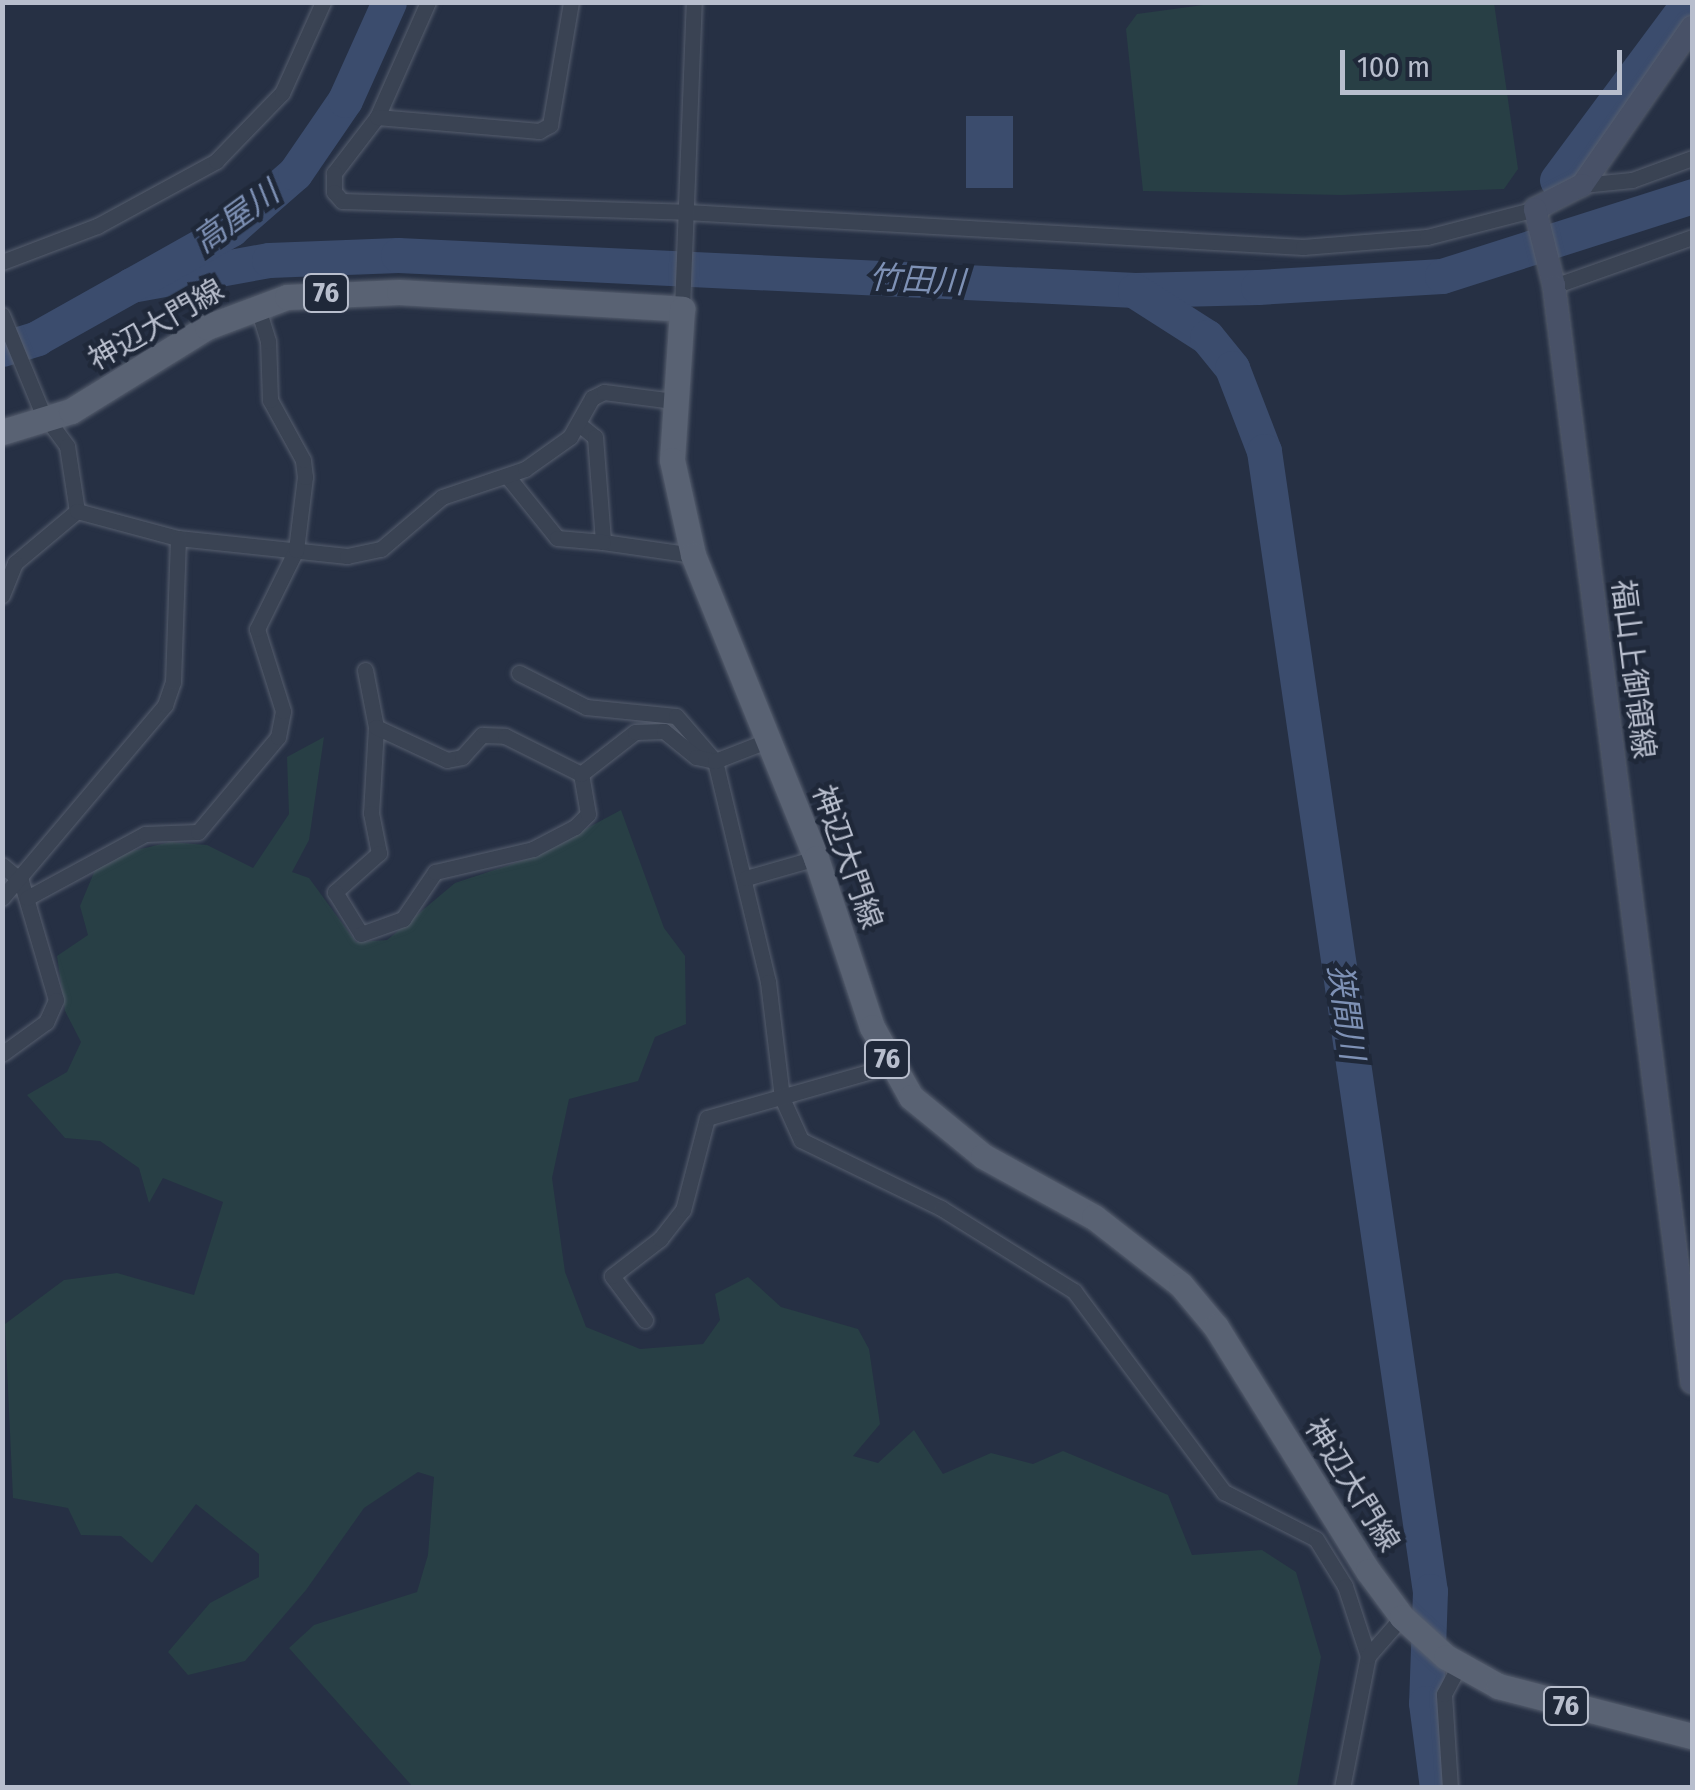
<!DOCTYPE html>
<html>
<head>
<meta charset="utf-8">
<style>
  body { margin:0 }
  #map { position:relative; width:1695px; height:1790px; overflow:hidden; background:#263044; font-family:"Fira Sans Condensed","Noto Sans JP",sans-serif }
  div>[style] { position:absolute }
  .green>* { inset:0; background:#283f45 }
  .water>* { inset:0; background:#3b4c6d }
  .river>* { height:35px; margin:-17.5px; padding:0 17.5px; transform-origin:17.5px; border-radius:17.5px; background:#3b4c6d }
  .roads { filter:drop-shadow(0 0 2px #565e6e) drop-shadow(0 0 2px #565e6e) }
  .minor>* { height:15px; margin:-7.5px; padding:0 7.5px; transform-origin:7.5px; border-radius:7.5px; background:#3a4353 }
  .secondary>* { height:22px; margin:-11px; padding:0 11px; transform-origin:11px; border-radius:11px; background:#485167 }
  .primary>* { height:25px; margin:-12.5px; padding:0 12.5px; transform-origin:12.5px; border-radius:12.5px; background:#596273 }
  span { translate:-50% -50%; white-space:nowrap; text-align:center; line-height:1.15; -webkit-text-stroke:9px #1f2839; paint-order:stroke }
  .shield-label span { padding:2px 8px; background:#1f2839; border:2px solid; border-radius:8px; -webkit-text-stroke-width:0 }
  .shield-label { font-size:28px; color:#b8becd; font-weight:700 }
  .street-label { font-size:30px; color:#b8becd }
  .water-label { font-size:32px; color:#7e91b5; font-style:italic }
  .frame { position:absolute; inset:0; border:5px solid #b8becd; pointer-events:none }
  .scale { position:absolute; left:1340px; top:50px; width:282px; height:45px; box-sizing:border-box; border:5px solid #b8becd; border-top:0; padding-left:12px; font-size:30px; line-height:35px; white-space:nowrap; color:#b8becd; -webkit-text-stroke:8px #1f2839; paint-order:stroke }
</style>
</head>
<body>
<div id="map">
  <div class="green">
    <div style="clip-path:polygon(1225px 2px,1494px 3px,1518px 169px,1504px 189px,1341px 195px,1143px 191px,1126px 29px,1137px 14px)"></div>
    <div style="clip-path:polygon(324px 737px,309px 840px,292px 872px,309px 878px,356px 942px,387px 940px,455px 883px,533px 857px,621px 810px,664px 928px,685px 956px,686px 1024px,655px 1037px,638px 1081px,569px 1099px,552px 1178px,565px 1272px,586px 1327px,640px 1349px,703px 1344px,720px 1320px,715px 1294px,748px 1277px,781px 1307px,858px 1329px,869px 1349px,880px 1424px,853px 1456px,878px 1463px,914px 1430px,943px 1474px,991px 1453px,1033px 1464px,1063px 1451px,1168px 1495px,1192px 1555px,1262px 1550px,1296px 1572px,1321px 1657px,1297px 1787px,413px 1787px,289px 1648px,314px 1625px,417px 1592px,428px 1555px,434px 1477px,418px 1472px,364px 1508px,306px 1590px,245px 1661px,188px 1675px,168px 1652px,210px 1603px,259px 1577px,259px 1554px,196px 1504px,152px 1563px,121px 1536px,81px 1535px,68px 1508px,13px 1498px,5px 1324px,64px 1280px,117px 1273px,194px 1295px,223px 1202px,163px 1178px,149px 1203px,139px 1168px,100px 1141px,65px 1138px,27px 1095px,67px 1072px,81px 1042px,65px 1011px,57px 956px,88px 935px,80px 906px,95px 870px,128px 852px,170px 842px,207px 845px,253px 868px,289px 814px,287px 757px)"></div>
  </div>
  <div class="water">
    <div style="clip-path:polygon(1013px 116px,1013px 188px,966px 188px,966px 116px)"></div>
  </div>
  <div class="river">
    <div style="left:1557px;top:180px;width:222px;rotate:-53.4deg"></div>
    <div style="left:131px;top:285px;width:140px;rotate:-10.3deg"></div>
    <div style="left:269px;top:260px;width:129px;rotate:-2.2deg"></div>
    <div style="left:398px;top:255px;width:738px;rotate:2.72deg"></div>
    <div style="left:1135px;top:290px;width:123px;rotate:-1.4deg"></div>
    <div style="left:1258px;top:287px;width:184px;rotate:-3.4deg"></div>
    <div style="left:1442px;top:276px;width:262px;rotate:-17.7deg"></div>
    <div style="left:1135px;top:291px;width:85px;rotate:32.6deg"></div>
    <div style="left:1207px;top:337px;width:40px;rotate:51deg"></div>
    <div style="left:1232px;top:368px;width:89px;rotate:68.9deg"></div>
    <div style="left:1264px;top:451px;width:1152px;rotate:81.72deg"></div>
    <div style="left:1430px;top:1591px;width:112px;rotate:92deg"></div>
    <div style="left:1426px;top:1703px;width:86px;rotate:82.6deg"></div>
    <div style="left:2px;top:349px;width:37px;rotate:-17deg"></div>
    <div style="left:37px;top:338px;width:223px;rotate:-29.3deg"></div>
    <div style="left:231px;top:229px;width:85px;rotate:-41.2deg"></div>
    <div style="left:295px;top:173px;width:88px;rotate:-55.6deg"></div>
    <div style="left:345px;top:100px;width:107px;rotate:-65.8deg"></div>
  </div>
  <div class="roads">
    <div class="minor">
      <div style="left:428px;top:2px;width:126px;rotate:113.9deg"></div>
      <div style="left:377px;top:117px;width:71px;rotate:127.5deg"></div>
      <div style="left:334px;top:173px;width:19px;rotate:90deg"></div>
      <div style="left:334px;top:192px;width:12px;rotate:48deg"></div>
      <div style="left:342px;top:201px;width:344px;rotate:1.8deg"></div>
      <div style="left:686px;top:212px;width:618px;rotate:3.25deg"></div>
      <div style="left:1303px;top:247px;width:124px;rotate:-4.6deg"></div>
      <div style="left:1427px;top:237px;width:112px;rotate:-14.5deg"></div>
      <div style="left:377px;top:117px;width:163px;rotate:4.9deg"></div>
      <div style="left:539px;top:131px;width:13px;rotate:-29deg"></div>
      <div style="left:550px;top:125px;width:125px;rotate:-80.3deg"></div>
      <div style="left:1582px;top:185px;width:50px;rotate:-5.7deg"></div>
      <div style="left:1632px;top:180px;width:64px;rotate:-20.1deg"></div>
      <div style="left:2px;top:262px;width:102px;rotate:-20.8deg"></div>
      <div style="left:97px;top:226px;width:136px;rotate:-28.6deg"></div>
      <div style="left:216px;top:161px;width:95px;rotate:-45.9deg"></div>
      <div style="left:282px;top:93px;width:100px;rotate:-65.7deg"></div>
      <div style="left:1554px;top:286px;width:146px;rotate:-19.5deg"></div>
      <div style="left:682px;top:309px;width:307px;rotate:-87.8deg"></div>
      <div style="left:2px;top:315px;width:105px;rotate:67.6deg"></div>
      <div style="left:42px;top:412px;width:42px;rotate:53.7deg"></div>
      <div style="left:67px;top:446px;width:66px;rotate:81.3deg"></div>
      <div style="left:77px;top:511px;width:81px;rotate:140deg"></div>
      <div style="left:15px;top:563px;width:35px;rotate:112deg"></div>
      <div style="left:580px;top:425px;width:19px;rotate:39deg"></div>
      <div style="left:595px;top:437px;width:105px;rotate:85.6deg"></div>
      <div style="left:603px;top:542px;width:91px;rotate:8.2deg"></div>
      <div style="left:508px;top:477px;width:78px;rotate:51.2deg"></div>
      <div style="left:557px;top:538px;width:46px;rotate:5deg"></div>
      <div style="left:77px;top:511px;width:105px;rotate:15deg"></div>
      <div style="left:178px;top:538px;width:170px;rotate:6.1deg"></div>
      <div style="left:347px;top:556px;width:35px;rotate:-12deg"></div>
      <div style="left:381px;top:549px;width:80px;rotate:-40.4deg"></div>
      <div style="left:442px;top:497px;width:88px;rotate:-18.6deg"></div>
      <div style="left:525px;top:469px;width:55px;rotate:-35.4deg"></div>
      <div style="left:570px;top:437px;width:45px;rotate:-60.6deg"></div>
      <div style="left:592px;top:398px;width:13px;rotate:-27deg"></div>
      <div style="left:604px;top:392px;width:70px;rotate:7.4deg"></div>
      <div style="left:365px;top:670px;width:58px;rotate:79.1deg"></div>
      <div style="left:376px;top:727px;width:86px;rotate:93.3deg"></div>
      <div style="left:371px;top:813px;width:41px;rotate:78.7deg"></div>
      <div style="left:379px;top:853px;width:59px;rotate:138.4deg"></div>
      <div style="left:335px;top:892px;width:49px;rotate:58.2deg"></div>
      <div style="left:361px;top:934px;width:45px;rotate:-19.7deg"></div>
      <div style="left:403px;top:919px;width:57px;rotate:-55.8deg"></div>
      <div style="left:435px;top:872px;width:101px;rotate:-13.2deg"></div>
      <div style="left:533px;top:849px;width:47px;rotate:-27.6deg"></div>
      <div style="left:575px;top:827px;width:18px;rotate:-45deg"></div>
      <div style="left:588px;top:814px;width:41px;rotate:-99.9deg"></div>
      <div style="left:519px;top:673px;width:75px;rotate:26.9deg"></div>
      <div style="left:586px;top:707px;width:90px;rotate:5.7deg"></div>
      <div style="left:676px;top:716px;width:60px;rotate:49.1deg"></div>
      <div style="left:715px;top:761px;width:227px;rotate:76.5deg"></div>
      <div style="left:768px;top:982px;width:117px;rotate:83.1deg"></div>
      <div style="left:782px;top:1098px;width:46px;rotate:65.7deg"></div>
      <div style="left:801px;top:1140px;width:156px;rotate:25.9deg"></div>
      <div style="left:941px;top:1208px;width:157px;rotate:32deg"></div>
      <div style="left:1074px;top:1291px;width:251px;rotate:53.3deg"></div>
      <div style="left:1224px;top:1492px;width:103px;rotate:27.1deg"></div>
      <div style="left:1316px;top:1539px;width:55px;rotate:58.3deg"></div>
      <div style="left:1345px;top:1586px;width:74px;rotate:71.8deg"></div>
      <div style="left:376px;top:727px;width:78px;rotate:24.9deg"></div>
      <div style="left:447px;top:760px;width:15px;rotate:-11deg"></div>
      <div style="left:462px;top:757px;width:30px;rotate:-48deg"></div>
      <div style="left:482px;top:735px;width:23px;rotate:2deg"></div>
      <div style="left:505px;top:736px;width:85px;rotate:26.6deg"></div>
      <div style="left:581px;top:774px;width:68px;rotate:-37.9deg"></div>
      <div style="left:635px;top:732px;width:29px;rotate:-2deg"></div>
      <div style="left:664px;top:731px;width:41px;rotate:39.1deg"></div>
      <div style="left:696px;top:757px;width:19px;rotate:12deg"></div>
      <div style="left:715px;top:761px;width:58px;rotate:-21.3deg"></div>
      <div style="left:2px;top:865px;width:25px;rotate:40deg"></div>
      <div style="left:21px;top:881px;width:124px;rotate:73.6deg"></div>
      <div style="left:56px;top:1000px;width:24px;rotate:114deg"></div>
      <div style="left:46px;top:1022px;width:54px;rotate:144deg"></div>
      <div style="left:746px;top:878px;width:73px;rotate:-15.9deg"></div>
      <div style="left:2px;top:898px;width:253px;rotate:-49.8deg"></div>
      <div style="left:165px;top:705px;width:24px;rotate:-71deg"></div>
      <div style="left:173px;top:682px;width:144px;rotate:-88deg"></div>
      <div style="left:27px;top:898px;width:134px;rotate:-28.5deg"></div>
      <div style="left:145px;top:834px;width:53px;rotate:-2.2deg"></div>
      <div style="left:198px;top:832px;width:124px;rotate:-49.9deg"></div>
      <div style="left:278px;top:737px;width:26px;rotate:-79deg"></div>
      <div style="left:283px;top:711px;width:86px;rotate:-107.6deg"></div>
      <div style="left:257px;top:629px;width:88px;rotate:-63.7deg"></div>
      <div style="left:296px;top:550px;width:74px;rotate:-83deg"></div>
      <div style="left:305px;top:477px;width:17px;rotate:-97deg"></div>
      <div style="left:303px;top:460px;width:68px;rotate:-118.8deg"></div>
      <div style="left:270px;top:400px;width:59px;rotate:-91.9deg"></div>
      <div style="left:268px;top:341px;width:38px;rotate:-107deg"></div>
      <div style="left:645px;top:1320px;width:55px;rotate:-126.9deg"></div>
      <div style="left:612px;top:1276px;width:61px;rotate:-37.6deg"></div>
      <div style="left:660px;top:1239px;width:37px;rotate:-52deg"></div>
      <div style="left:683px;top:1210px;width:95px;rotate:-75.4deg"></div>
      <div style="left:707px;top:1118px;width:190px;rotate:-15.9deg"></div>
      <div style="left:1342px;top:1788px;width:135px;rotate:-78.9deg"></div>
      <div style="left:1368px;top:1656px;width:52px;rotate:-48.9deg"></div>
      <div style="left:1450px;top:1788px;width:94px;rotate:-93.7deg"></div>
      <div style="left:1444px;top:1694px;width:32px;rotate:-62deg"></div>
    </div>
    <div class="secondary">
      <div style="left:1692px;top:27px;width:193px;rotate:124.8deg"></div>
      <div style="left:1582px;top:185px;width:53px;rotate:152.9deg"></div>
      <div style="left:1535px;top:209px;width:79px;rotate:76.1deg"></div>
      <div style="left:1554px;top:286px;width:1105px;rotate:82.82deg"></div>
    </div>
    <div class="primary">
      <div style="left:2px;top:432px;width:72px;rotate:-16.9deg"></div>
      <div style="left:71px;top:411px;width:160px;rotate:-31.7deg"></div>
      <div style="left:207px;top:327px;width:85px;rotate:-20.6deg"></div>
      <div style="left:287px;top:297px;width:112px;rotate:-2.6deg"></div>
      <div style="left:399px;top:292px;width:284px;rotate:3.4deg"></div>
      <div style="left:682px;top:309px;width:151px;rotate:93.8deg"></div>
      <div style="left:672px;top:460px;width:97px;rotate:77.5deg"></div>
      <div style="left:693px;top:555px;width:327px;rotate:67.9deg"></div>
      <div style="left:816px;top:858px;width:178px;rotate:71.7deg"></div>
      <div style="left:872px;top:1027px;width:80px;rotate:60.9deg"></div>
      <div style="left:911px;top:1097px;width:93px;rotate:39.3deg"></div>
      <div style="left:983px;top:1156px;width:127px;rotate:28.8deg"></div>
      <div style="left:1094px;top:1217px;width:110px;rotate:38deg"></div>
      <div style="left:1181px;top:1285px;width:55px;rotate:50.2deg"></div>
      <div style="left:1216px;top:1327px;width:287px;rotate:58.1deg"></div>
      <div style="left:1368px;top:1571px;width:57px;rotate:53.5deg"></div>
      <div style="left:1402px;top:1617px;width:59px;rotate:42.3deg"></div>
      <div style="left:1446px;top:1657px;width:60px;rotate:29.1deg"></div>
      <div style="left:1498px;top:1686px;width:200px;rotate:14.5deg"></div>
    </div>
  </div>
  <div class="shield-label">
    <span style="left:326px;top:293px">76</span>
    <span style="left:887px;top:1059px">76</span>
    <span style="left:1566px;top:1706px">76</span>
  </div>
  <div class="street-label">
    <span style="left:156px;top:325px;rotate:-30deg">神辺大門線</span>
    <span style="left:1633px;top:669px;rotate:83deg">福山上御領線</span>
    <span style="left:847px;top:857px;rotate:70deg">神辺大門線</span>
    <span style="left:1352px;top:1485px;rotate:58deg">神辺大門線</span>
  </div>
  <div class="water-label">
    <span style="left:236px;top:217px;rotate:-36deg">高屋川</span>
    <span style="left:917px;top:280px;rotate:3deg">竹田川</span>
    <span style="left:1346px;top:1012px;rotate:82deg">狭間川</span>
  </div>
  <div class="frame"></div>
  <div class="scale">100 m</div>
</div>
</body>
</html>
